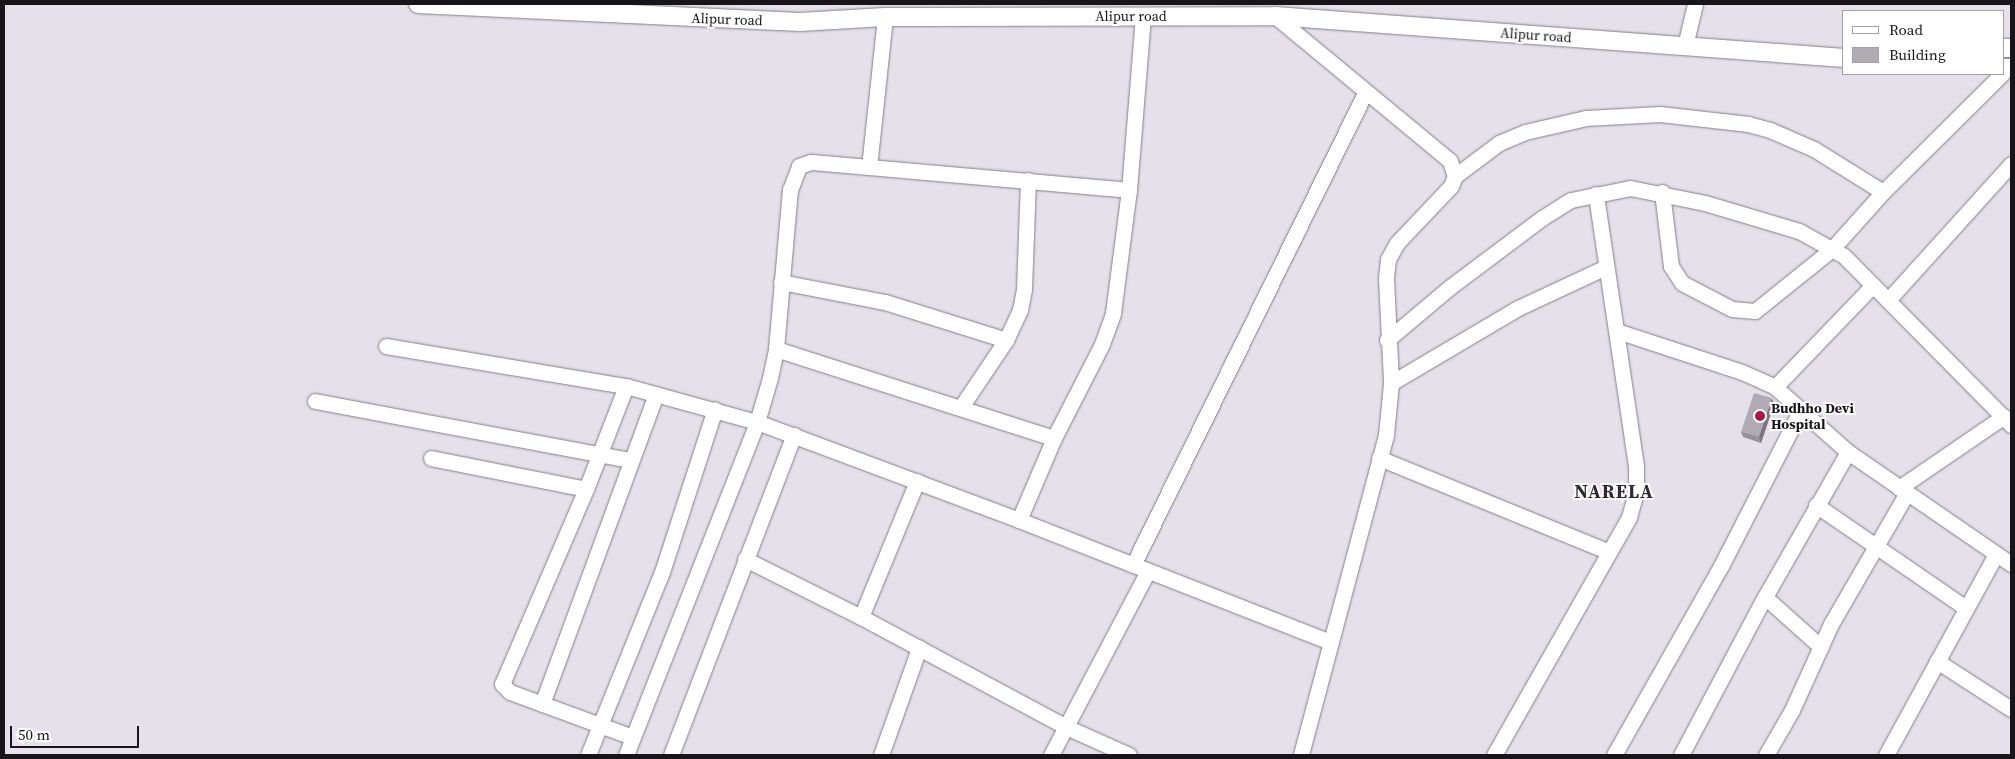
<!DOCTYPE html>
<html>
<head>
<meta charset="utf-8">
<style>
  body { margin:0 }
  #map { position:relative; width:2015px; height:759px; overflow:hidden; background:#e5e0ea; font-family:"Source Serif 4",serif }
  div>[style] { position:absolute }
  .roads { filter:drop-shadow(0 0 1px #827f87) drop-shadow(0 0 1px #827f87) }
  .minor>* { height:15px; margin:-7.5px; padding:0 7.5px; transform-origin:7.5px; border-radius:7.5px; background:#fff }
  .tertiary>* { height:18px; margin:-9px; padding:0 9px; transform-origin:9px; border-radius:9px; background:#fff }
  .wall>* { inset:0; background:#96929a }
  .shaded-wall>* { inset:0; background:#7a777d }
  .building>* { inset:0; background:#afaab3 }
  .dots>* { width:14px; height:14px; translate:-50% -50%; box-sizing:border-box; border:2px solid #fff; border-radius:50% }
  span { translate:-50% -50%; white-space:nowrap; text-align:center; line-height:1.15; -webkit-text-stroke:4px #fff; paint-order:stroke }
  .street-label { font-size:14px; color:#171519 }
  .poi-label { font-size:14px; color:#171519; font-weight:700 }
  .left { translate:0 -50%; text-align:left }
  .district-label { font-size:19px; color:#2e2a31; font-weight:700; letter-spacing:1px }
  .frame { position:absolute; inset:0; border:5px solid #171519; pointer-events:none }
  .legend { position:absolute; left:1842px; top:10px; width:162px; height:65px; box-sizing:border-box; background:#fff; border:1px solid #a2a1a3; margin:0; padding:6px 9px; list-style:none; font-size:15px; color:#171519 }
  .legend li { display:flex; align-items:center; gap:10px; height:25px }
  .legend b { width:25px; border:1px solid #a2a1a3 }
  .scale { position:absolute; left:10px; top:726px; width:129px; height:22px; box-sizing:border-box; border:2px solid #171519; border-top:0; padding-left:6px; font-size:15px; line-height:18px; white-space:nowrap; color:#171519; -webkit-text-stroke:4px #fff; paint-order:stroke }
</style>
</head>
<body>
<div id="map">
  <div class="roads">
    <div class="minor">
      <div style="left:1275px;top:16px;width:227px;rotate:39.6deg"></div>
      <div style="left:1450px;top:161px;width:16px;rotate:72deg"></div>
      <div style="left:1455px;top:176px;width:11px;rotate:112deg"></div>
      <div style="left:1451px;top:186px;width:79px;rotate:133.5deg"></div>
      <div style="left:1397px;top:243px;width:18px;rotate:119deg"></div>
      <div style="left:1388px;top:259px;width:20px;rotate:96deg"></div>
      <div style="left:1386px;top:279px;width:104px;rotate:87.2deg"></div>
      <div style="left:1391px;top:383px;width:52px;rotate:95.5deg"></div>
      <div style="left:1386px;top:435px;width:331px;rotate:104.9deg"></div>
      <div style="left:1685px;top:46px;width:43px;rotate:-76.6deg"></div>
      <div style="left:869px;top:167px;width:151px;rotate:-83.9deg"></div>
      <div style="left:1455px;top:176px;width:55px;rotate:-36.9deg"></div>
      <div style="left:1499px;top:143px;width:28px;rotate:-23deg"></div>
      <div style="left:1525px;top:132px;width:63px;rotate:-12.9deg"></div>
      <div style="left:1586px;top:118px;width:74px;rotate:-3.1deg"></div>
      <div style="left:1660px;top:114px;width:89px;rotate:6.5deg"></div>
      <div style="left:1748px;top:124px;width:23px;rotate:15deg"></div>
      <div style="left:1770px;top:130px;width:48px;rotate:23.4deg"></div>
      <div style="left:1814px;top:149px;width:81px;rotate:31.9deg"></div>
      <div style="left:1662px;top:192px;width:75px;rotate:83.1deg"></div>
      <div style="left:1671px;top:266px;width:20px;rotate:57deg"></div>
      <div style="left:1682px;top:283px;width:56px;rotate:27.5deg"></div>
      <div style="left:1732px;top:309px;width:23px;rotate:5deg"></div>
      <div style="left:1755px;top:311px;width:99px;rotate:-38.8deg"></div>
      <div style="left:1832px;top:249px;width:76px;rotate:-48.2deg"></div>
      <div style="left:1883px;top:192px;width:168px;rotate:-44.8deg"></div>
      <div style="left:781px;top:282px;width:106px;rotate:10.9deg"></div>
      <div style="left:885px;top:302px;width:127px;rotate:17.4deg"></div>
      <div style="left:1889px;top:299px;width:182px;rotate:-47.9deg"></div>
      <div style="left:1617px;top:331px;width:132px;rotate:18.2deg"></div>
      <div style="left:1742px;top:372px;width:36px;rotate:24deg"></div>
      <div style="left:1775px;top:387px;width:98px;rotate:41.7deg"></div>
      <div style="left:1848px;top:452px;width:198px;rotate:34.5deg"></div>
      <div style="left:1387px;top:340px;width:82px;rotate:-40.1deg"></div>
      <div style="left:1450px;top:287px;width:115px;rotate:-36.9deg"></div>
      <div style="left:1542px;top:218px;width:34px;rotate:-32deg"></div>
      <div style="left:1571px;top:200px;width:60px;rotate:-11.5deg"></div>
      <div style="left:1630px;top:188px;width:76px;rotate:11.3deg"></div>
      <div style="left:1705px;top:203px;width:98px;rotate:16.6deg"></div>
      <div style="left:1799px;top:231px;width:51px;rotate:29.1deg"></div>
      <div style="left:1844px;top:256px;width:238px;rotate:45.3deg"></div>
      <div style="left:386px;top:346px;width:243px;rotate:9.5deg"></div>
      <div style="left:626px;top:386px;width:136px;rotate:15.4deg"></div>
      <div style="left:757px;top:422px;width:280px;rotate:20.5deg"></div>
      <div style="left:1019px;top:520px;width:335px;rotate:21.4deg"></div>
      <div style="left:776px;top:349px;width:292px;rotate:17.8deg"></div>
      <div style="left:1391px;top:383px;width:147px;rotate:-30.6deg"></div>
      <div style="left:1518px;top:308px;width:97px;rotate:-25deg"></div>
      <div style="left:626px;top:386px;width:110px;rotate:111.2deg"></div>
      <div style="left:586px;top:489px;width:212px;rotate:113.3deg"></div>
      <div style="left:502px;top:684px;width:11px;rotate:45deg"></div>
      <div style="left:510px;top:692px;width:130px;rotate:20.2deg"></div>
      <div style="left:1775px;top:387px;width:141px;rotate:-46.1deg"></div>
      <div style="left:315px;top:401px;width:321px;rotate:10.6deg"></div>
      <div style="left:961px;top:407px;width:81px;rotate:-56.1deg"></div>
      <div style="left:1006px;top:340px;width:33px;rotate:-65deg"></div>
      <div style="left:1020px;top:310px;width:21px;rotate:-79deg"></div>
      <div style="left:1024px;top:289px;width:109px;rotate:-87.9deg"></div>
      <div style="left:431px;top:458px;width:158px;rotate:11.3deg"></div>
      <div style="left:1379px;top:458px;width:248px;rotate:22.2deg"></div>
      <div style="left:1899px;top:488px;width:127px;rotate:-34.4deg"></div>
      <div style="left:1816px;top:505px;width:182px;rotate:34.5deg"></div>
      <div style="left:1019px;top:520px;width:89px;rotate:-66.9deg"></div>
      <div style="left:1054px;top:438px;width:106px;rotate:-62.9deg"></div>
      <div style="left:1102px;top:344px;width:33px;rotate:-70deg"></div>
      <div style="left:1113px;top:313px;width:124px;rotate:-82.6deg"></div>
      <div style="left:1129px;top:190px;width:175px;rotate:-85.4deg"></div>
      <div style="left:745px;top:559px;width:130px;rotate:26.6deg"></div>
      <div style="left:861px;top:617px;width:233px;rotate:28.2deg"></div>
      <div style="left:1066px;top:727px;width:69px;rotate:24deg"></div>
      <div style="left:1133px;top:565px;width:526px;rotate:-63.82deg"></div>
      <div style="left:1765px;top:597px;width:75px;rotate:41.8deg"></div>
      <div style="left:861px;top:617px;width:147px;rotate:-67.6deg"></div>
      <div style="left:1937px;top:661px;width:88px;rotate:33deg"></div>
      <div style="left:542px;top:704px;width:330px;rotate:-69.8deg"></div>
      <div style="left:588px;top:755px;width:197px;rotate:-68deg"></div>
      <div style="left:662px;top:572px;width:171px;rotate:-72deg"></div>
      <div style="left:626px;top:755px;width:358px;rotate:-68.5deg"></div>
      <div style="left:757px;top:422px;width:46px;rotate:-73.5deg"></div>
      <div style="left:770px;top:378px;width:30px;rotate:-78deg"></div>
      <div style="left:776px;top:349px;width:160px;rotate:-85deg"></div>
      <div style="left:790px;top:190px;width:26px;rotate:-69deg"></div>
      <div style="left:799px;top:166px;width:13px;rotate:-18deg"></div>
      <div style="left:811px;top:162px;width:319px;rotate:5deg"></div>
      <div style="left:671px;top:755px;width:343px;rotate:-69deg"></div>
      <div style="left:881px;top:755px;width:114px;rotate:-70.4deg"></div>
      <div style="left:1051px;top:755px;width:208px;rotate:-62.2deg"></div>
      <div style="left:1494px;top:755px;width:274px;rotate:-60.4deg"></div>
      <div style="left:1629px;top:517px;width:26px;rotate:-74deg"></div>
      <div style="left:1636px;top:492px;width:26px;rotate:-90deg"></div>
      <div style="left:1636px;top:466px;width:275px;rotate:-98.4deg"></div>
      <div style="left:1614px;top:755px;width:217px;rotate:-60.5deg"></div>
      <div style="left:1721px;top:566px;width:175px;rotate:-62.9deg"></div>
      <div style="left:1681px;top:755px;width:173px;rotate:-62.1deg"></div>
      <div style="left:1762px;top:602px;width:173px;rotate:-60.2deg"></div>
      <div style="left:1766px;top:755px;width:52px;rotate:-60deg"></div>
      <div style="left:1792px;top:710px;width:94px;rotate:-65.6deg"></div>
      <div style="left:1831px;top:624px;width:151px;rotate:-59.9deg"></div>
      <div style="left:1886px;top:755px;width:229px;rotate:-61.3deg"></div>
    </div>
    <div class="tertiary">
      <div style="left:418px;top:4px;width:382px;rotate:2.7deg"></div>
      <div style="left:800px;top:22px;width:85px;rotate:-3.4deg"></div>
      <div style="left:885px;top:17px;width:390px;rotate:-0.1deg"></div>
      <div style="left:1275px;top:16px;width:571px;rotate:4.22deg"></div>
      <div style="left:2004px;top:48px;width:7px"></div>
      <div style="left:2004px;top:68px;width:7px"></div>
    </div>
  </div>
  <div class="wall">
    <div style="clip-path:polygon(1774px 404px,1761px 443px,1743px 437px,1741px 432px)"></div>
  </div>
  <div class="shaded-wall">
    <div style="clip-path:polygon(1772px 398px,1774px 404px,1761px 443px,1759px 437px)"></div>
  </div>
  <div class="building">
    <div style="clip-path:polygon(1754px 393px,1772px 398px,1759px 437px,1741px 432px)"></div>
  </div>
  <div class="dots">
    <div style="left:1760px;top:416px;background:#ac1844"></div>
  </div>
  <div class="street-label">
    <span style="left:1131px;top:16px">Alipur road</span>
    <span style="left:727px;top:19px;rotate:2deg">Alipur road</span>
    <span style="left:1536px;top:35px;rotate:4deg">Alipur road</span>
  </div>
  <div class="poi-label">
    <span class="left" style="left:1771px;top:416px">Budhho Devi<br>Hospital</span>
  </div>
  <div class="district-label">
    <span style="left:1614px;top:492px">NARELA</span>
  </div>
  <div class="frame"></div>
  <ul class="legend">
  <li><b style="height:6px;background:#fff"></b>Road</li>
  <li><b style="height:14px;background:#afaab3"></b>Building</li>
  </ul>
  <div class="scale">50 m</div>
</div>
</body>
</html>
